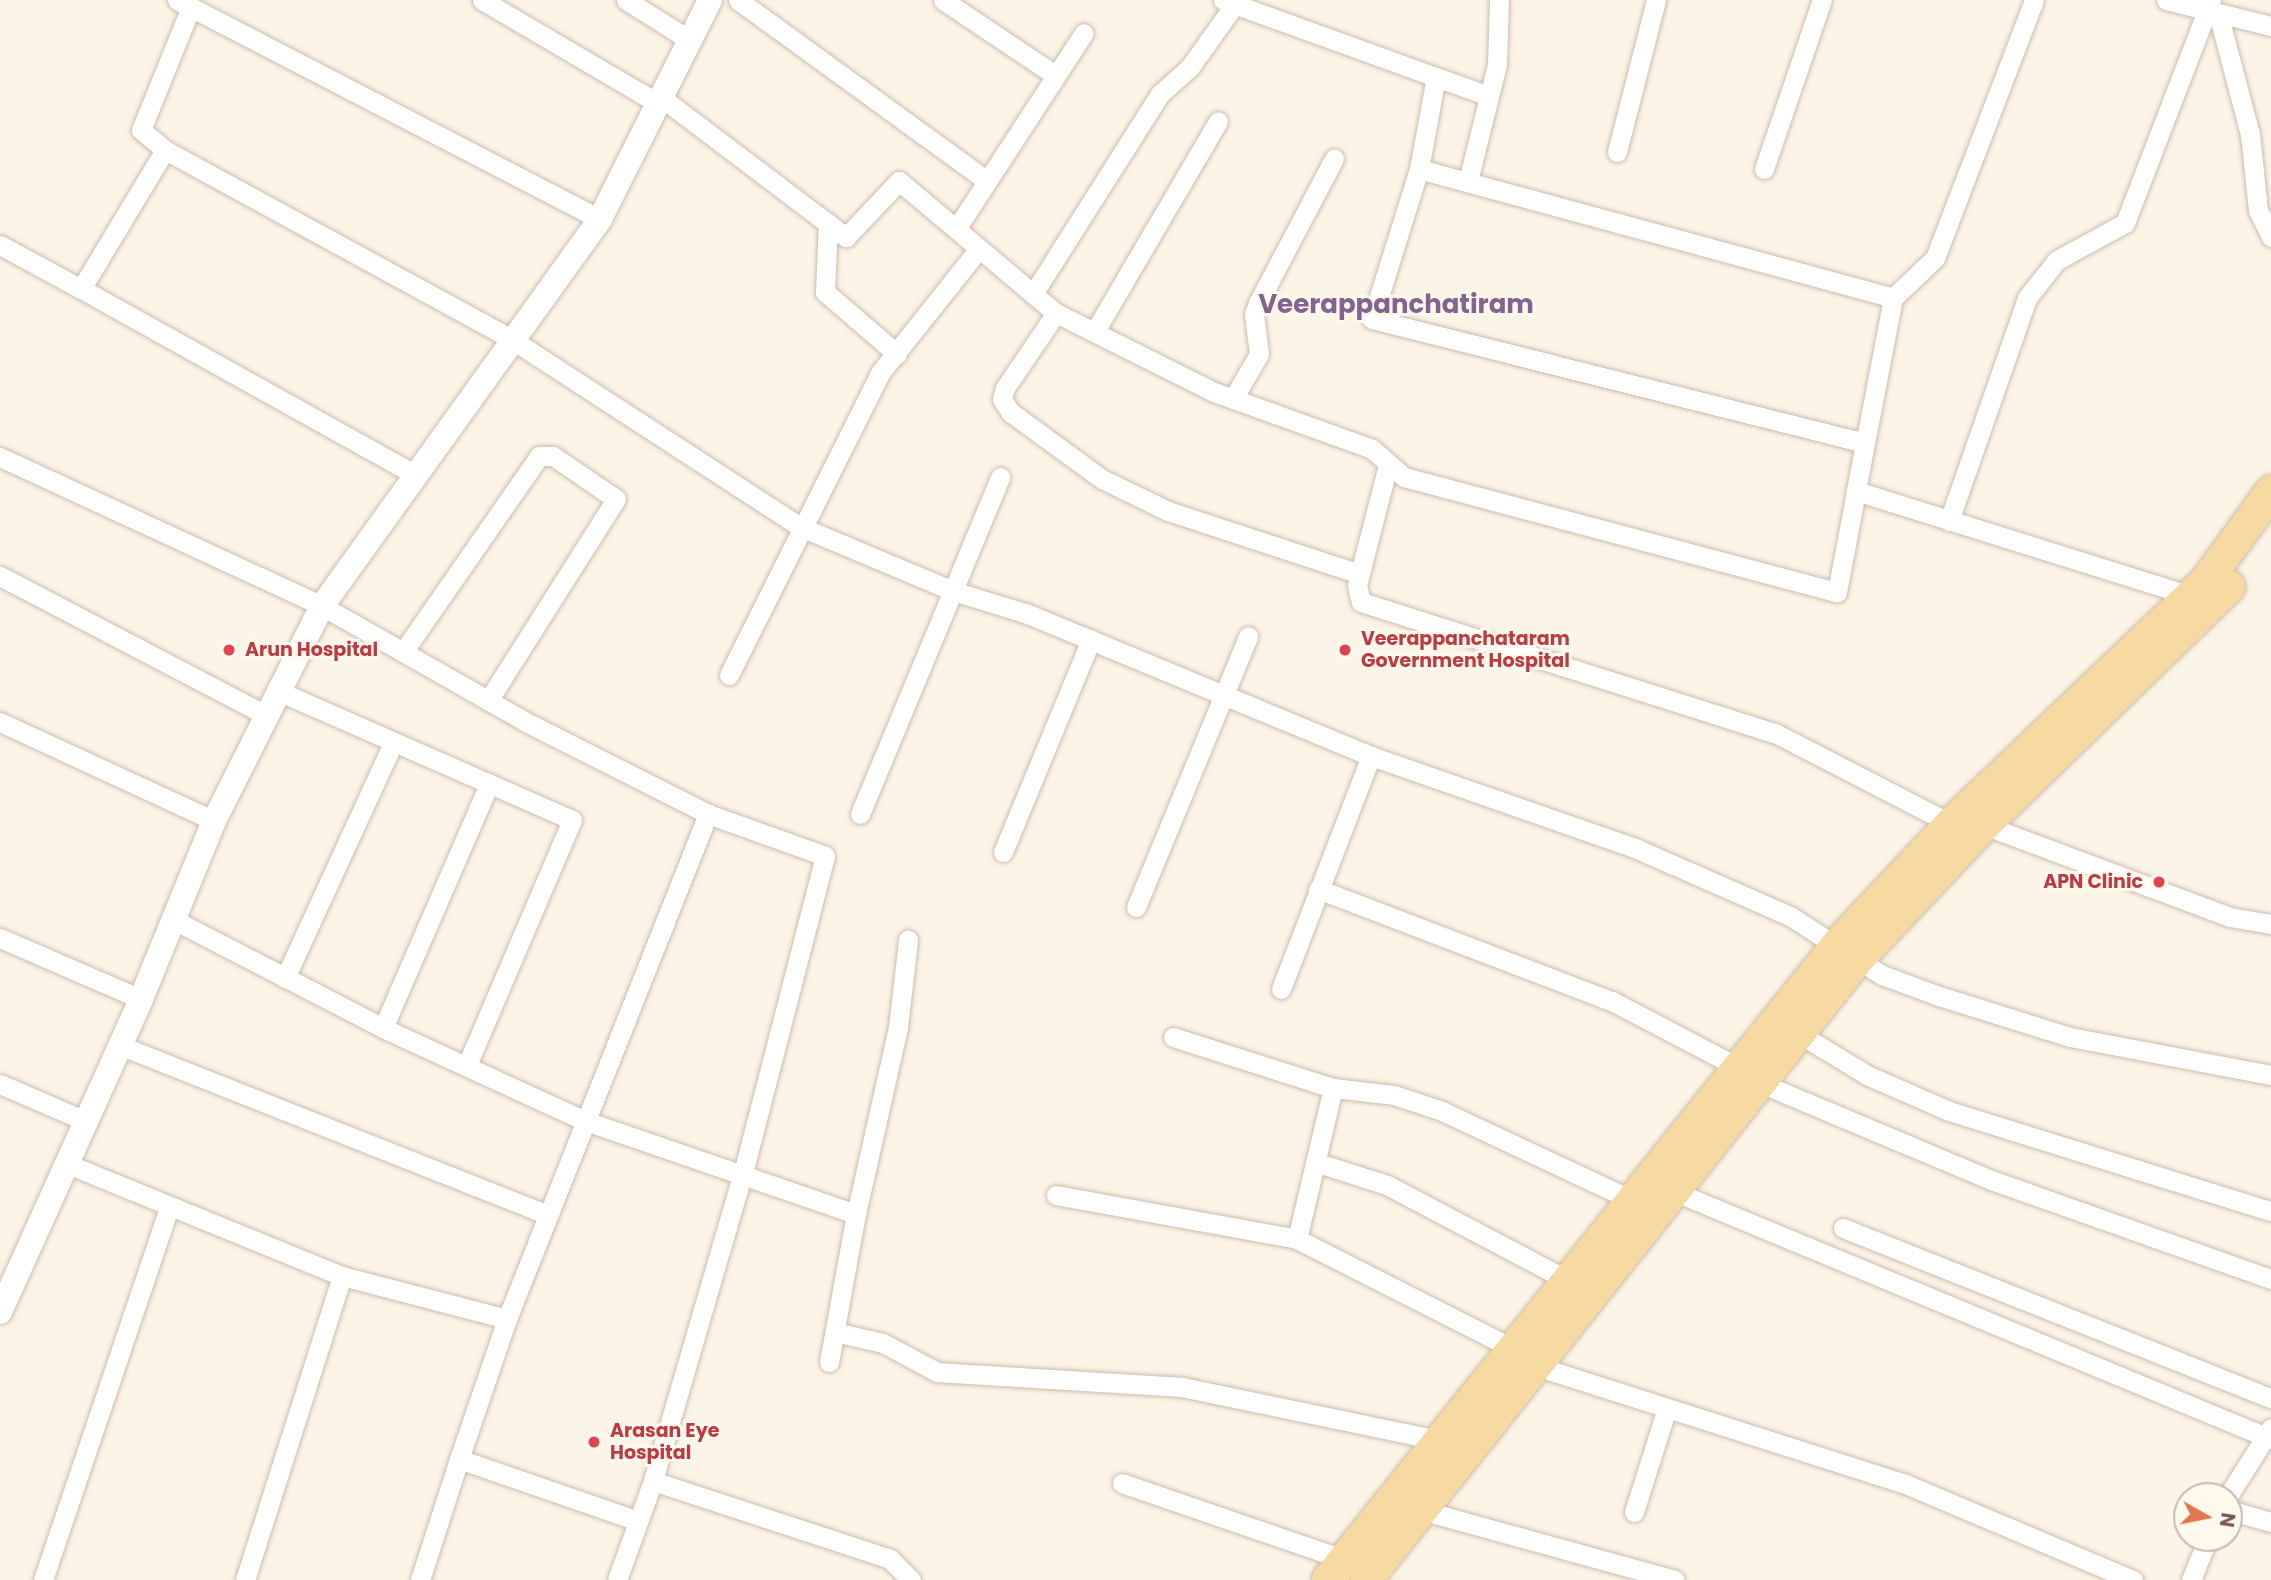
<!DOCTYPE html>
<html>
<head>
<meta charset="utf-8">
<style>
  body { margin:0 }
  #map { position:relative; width:2271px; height:1580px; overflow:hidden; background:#fcf4e7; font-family:Poppins,sans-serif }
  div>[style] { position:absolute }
  .roads { filter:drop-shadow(0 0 2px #cdbcad) drop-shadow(0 0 2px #cdbcad) }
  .minor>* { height:19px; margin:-9.5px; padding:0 9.5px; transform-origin:9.5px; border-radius:9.5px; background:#fff }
  .tertiary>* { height:24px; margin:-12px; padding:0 12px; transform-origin:12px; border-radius:12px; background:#fff }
  .primary>* { height:32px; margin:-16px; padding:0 16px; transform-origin:16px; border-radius:16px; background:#f7daa2 }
  .dots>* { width:19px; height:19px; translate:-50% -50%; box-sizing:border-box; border:4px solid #fef8ed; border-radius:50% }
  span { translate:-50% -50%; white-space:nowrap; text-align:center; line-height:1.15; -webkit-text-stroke:6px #fef8ed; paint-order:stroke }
  .health-label { font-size:19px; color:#be3a42; font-weight:700 }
  .left { translate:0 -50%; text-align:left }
  .right { translate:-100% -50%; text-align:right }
  .district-label { font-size:26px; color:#836490; font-weight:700 }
  .north { position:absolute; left:2173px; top:1482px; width:70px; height:70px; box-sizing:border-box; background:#fef8ed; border:2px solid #c7b9ad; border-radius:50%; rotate:99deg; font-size:19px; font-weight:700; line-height:28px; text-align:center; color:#745b4c }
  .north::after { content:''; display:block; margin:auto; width:24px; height:32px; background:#e17550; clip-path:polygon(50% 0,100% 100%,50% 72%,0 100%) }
</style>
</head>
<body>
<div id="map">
  <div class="roads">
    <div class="minor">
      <div style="left:177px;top:0;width:476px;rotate:27.4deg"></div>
      <div style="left:482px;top:0;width:205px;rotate:30.4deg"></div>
      <div style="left:626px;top:0;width:73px;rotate:32.2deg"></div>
      <div style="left:738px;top:0;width:308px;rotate:36deg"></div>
      <div style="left:943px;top:0;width:135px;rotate:33.8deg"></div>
      <div style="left:1223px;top:0;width:226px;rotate:19.9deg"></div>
      <div style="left:1436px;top:77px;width:94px;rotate:100.5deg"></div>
      <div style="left:1419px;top:169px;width:491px;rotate:15.2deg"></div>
      <div style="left:1893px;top:298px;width:197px;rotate:100.9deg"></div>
      <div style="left:1856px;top:491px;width:351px;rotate:17.4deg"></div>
      <div style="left:2166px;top:0;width:108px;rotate:13.9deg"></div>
      <div style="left:2219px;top:17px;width:121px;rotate:75.2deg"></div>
      <div style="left:2250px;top:134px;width:76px;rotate:84deg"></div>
      <div style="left:2258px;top:210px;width:30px;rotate:64deg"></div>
      <div style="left:1436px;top:77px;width:56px;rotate:19.7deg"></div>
      <div style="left:662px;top:98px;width:231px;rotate:37.1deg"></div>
      <div style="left:846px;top:237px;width:77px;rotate:-46.6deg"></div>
      <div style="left:899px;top:181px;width:205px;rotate:40.1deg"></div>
      <div style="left:1056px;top:313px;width:177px;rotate:26.6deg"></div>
      <div style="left:1214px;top:392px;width:168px;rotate:19.8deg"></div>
      <div style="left:1372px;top:449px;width:43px;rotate:41.2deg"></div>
      <div style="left:1404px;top:477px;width:448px;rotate:14.9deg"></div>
      <div style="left:1837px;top:592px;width:103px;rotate:-79.3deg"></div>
      <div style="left:165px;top:150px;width:31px;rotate:-140deg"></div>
      <div style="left:141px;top:130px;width:133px;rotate:-67.9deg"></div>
      <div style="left:1617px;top:152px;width:157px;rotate:-75.6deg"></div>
      <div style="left:1419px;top:169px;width:157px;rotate:107.4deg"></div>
      <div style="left:1372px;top:319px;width:508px;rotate:14.12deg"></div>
      <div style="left:1764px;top:169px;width:179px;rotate:-71.1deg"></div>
      <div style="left:1468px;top:181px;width:120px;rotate:-76deg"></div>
      <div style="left:1497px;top:65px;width:65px;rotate:-88.2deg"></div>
      <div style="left:828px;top:223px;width:69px;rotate:92.5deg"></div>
      <div style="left:825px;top:292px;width:95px;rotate:40.7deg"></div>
      <div style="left:958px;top:226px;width:230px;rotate:-56.9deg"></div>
      <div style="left:0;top:245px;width:92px;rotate:28.5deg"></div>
      <div style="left:1033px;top:294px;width:237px;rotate:-57.6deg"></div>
      <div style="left:1160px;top:94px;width:40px;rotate:-42deg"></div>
      <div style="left:1190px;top:67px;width:77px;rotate:-54.5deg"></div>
      <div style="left:1893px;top:298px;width:58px;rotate:-43.6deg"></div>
      <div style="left:1935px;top:258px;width:276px;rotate:-69deg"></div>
      <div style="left:1056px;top:313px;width:91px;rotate:124.2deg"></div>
      <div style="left:1005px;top:388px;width:11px;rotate:105deg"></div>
      <div style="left:1002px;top:399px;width:15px;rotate:58deg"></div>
      <div style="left:1010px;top:412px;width:114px;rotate:36.1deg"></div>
      <div style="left:1102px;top:479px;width:73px;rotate:25.9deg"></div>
      <div style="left:1168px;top:511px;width:202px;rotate:18.2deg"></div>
      <div style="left:1095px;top:331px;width:243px;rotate:-59.6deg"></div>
      <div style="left:1233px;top:399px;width:52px;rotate:-60deg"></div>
      <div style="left:1259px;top:354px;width:40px;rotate:-97.1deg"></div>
      <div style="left:1254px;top:314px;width:14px;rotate:-69deg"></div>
      <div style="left:1259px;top:301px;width:161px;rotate:-62.2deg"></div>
      <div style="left:0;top:457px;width:355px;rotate:24.8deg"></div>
      <div style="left:322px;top:606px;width:235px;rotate:29.6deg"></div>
      <div style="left:526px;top:722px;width:204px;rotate:26.8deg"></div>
      <div style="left:708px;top:814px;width:124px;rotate:19.7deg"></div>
      <div style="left:825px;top:856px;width:331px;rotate:104.5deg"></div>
      <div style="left:742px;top:1176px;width:318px;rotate:106.3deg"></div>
      <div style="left:653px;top:1481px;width:105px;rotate:110deg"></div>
      <div style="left:1388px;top:465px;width:124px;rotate:104.5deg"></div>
      <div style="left:1357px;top:585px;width:17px;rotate:77deg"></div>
      <div style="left:1361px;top:602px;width:434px;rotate:17.6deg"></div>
      <div style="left:1775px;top:733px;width:198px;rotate:27.3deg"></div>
      <div style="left:414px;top:474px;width:381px;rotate:-150.9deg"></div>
      <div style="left:81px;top:289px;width:162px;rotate:-58.9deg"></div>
      <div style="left:165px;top:150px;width:394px;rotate:28.6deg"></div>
      <div style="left:511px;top:339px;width:346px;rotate:33deg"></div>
      <div style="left:801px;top:527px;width:165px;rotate:22.8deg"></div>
      <div style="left:953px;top:591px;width:78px;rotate:17deg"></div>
      <div style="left:1028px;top:614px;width:371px;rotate:22.5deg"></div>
      <div style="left:1371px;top:756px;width:280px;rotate:19.2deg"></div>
      <div style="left:1635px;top:848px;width:169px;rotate:23.7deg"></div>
      <div style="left:1790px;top:916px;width:109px;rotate:32.7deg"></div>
      <div style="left:1882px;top:975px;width:61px;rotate:20.2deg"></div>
      <div style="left:1939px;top:996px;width:137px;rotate:17.4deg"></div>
      <div style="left:2070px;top:1037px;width:205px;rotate:10.7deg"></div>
      <div style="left:1949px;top:521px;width:236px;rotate:-70.7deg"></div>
      <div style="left:2027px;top:298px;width:48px;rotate:-51.7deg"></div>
      <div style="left:2057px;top:260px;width:77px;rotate:-28.6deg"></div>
      <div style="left:2125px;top:223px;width:239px;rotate:-68.9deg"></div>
      <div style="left:0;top:576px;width:298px;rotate:27.6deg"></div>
      <div style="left:403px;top:652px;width:239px;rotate:-55.2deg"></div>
      <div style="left:539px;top:456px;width:14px"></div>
      <div style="left:553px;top:456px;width:76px;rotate:34.3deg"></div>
      <div style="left:616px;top:499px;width:239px;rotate:122.4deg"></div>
      <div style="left:729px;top:675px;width:338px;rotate:-63.4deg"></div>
      <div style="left:880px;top:373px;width:156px;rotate:-51.5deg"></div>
      <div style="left:276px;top:690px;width:323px;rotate:23.7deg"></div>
      <div style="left:572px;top:820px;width:267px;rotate:113.2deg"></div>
      <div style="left:0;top:722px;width:236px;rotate:24.8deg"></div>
      <div style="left:860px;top:814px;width:365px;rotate:-67.4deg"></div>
      <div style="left:1984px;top:825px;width:263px;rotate:20.5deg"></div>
      <div style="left:2230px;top:917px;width:42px;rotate:9.7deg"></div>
      <div style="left:1003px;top:852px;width:230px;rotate:-67.5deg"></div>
      <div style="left:1318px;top:889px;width:315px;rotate:20.9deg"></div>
      <div style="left:1612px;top:1001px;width:140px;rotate:27.7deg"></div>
      <div style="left:1136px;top:907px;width:293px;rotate:-67.5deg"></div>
      <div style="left:174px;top:920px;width:235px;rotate:27.3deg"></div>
      <div style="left:383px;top:1028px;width:220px;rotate:24.7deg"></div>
      <div style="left:583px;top:1120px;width:289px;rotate:19deg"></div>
      <div style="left:856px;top:1214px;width:192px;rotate:-77.3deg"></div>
      <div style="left:898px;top:1027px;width:88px;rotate:-83.4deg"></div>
      <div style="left:0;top:938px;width:154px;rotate:23.4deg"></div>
      <div style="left:285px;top:978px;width:259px;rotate:-65.3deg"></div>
      <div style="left:1281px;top:989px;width:250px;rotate:-68.9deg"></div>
      <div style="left:383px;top:1028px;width:266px;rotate:-66.5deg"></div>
      <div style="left:1798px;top:1033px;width:81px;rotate:31.3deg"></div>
      <div style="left:1867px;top:1075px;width:90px;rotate:23.7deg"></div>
      <div style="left:1949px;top:1111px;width:337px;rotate:17.3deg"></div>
      <div style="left:1173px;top:1037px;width:168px;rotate:17.7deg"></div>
      <div style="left:1333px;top:1088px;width:61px;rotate:6.5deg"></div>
      <div style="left:1394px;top:1095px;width:51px;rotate:18.4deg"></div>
      <div style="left:1442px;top:1111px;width:210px;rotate:25.1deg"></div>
      <div style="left:119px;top:1045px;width:459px;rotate:21.6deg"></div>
      <div style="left:1758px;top:1082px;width:256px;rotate:22.8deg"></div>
      <div style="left:1994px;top:1181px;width:294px;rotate:19.5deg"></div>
      <div style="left:0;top:1084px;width:90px;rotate:23.4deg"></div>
      <div style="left:1315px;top:1162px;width:76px;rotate:17.7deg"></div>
      <div style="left:1387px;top:1185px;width:208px;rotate:27.8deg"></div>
      <div style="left:65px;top:1163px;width:299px;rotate:22.2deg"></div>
      <div style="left:342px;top:1276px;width:319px;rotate:107.7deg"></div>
      <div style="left:1673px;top:1191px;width:647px;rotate:22.52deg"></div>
      <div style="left:1056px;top:1195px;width:245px;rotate:10.3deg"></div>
      <div style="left:1297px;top:1239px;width:243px;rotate:26.9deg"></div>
      <div style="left:1843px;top:1228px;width:461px;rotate:21.7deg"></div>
      <div style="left:1297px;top:1239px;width:155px;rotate:-76.6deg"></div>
      <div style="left:342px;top:1276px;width:171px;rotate:14.6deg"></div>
      <div style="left:507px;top:1319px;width:148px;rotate:108.9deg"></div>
      <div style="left:459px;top:1459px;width:189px;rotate:19.1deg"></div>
      <div style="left:507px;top:1319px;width:544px;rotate:-68.3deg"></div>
      <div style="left:835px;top:1332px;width:49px;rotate:12.9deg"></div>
      <div style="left:883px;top:1343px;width:61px;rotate:28.2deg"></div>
      <div style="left:937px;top:1372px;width:245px;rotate:3.5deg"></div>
      <div style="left:1182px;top:1387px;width:260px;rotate:11.7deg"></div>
      <div style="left:829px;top:1362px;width:150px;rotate:-79.7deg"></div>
      <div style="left:1536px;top:1366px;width:385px;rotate:17.7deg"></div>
      <div style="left:1903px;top:1483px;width:250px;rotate:22.9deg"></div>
      <div style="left:653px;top:1481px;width:250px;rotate:18.2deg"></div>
      <div style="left:890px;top:1559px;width:30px;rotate:45deg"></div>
      <div style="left:1122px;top:1483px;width:234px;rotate:19deg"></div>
      <div style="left:2228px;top:1496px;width:80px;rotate:-57.7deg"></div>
      <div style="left:1421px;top:1510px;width:263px;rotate:15.4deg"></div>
      <div style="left:2229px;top:1510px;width:44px;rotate:15.9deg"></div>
      <div style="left:1634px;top:1512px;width:109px;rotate:-72.4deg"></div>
      <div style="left:43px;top:1580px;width:394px;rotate:-71.3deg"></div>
      <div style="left:420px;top:1580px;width:127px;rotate:-72.1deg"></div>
      <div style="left:2191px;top:1580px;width:45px;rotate:-68deg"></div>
    </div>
    <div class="tertiary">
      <div style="left:0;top:1312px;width:343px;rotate:-65.7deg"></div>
      <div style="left:141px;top:999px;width:192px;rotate:-67.7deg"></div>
      <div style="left:214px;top:821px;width:241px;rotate:-63.3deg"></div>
      <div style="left:322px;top:606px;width:477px;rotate:-54.3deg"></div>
      <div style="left:600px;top:219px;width:245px;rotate:-63.3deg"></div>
    </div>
    <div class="primary">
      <div style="left:1328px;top:1580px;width:815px;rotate:-51.27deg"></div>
      <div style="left:1838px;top:944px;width:165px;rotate:-46.7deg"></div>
      <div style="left:1951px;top:824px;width:354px;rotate:-43.6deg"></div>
      <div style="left:2207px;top:580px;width:109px;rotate:-54deg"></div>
      <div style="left:1366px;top:1580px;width:789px;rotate:-51.63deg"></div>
      <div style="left:1856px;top:961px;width:187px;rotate:-46.7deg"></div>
      <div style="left:1984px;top:825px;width:342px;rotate:-44.2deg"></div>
    </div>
  </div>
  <div class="dots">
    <div style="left:229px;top:650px;background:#e0444e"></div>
    <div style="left:1345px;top:650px;background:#e0444e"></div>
    <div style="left:2159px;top:882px;background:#e0444e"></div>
    <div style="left:594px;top:1442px;background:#e0444e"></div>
  </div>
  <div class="health-label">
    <span class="left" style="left:1361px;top:650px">Veerappanchataram<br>Government Hospital</span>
    <span class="left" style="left:245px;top:650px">Arun Hospital</span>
    <span class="right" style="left:2143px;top:882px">APN Clinic</span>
    <span class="left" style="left:610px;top:1442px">Arasan Eye<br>Hospital</span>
  </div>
  <div class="district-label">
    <span style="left:1396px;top:305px">Veerappanchatiram</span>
  </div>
  <div class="north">N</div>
</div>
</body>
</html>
